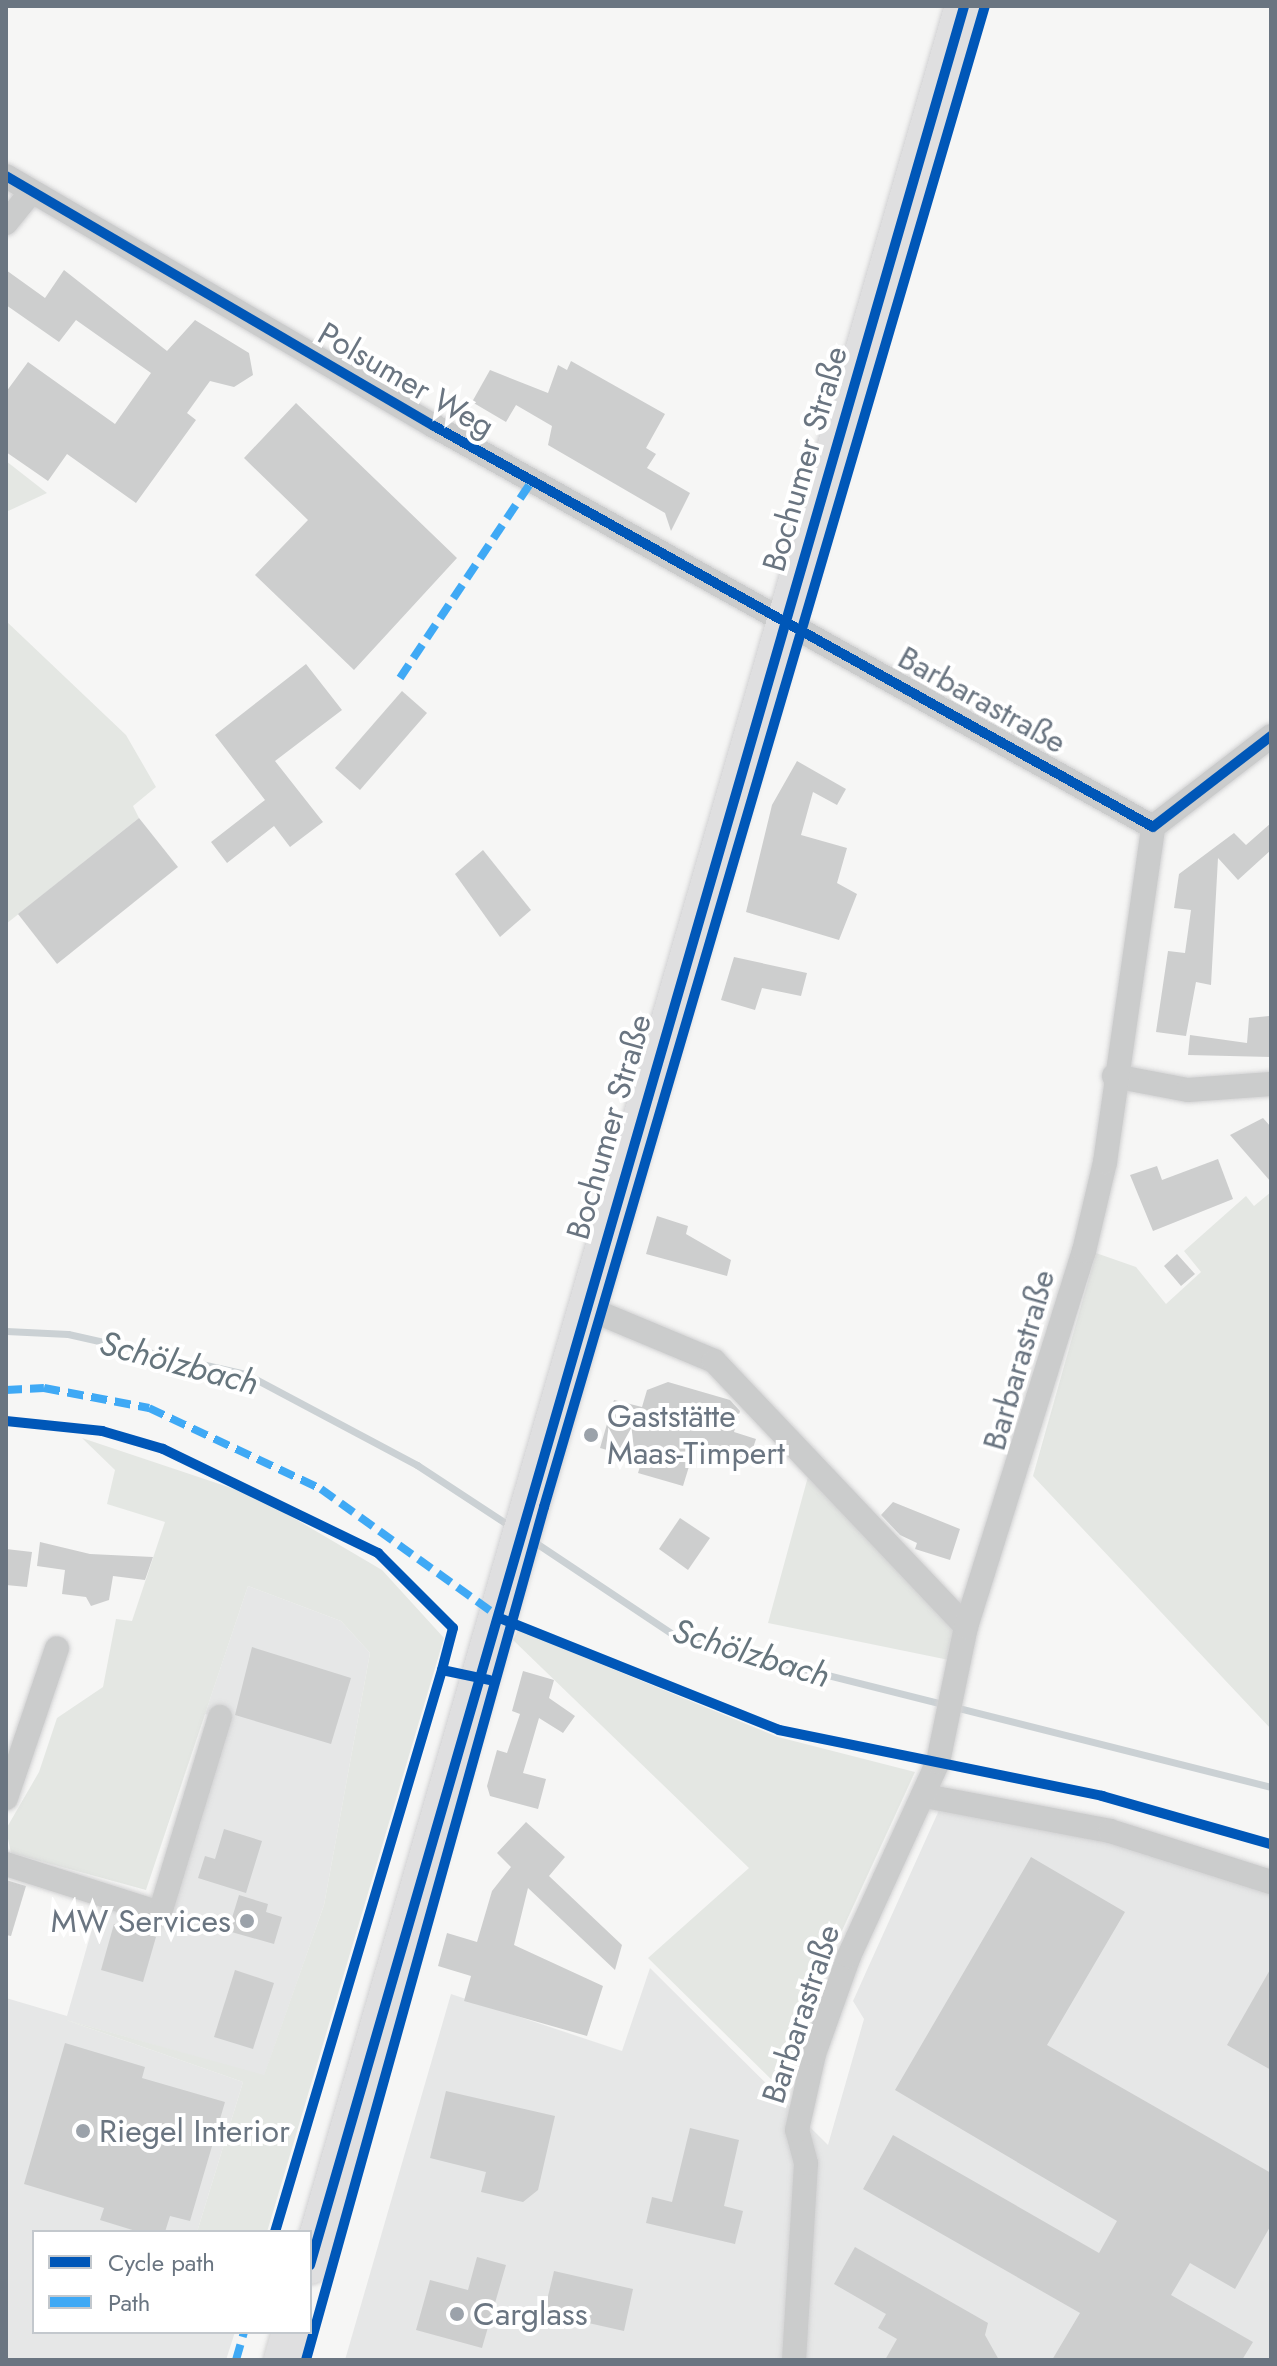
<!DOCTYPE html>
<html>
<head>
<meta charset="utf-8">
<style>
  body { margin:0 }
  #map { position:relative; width:1277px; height:2366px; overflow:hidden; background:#f6f6f5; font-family:Jost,sans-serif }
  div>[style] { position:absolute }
  .built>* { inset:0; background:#e6e7e7 }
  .green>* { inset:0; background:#e4e7e3 }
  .stream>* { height:7px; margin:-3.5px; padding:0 3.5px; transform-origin:3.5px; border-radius:3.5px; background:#cbd1d4 }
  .building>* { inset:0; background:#cdcece }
  .roads { filter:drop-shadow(0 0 2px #d2d2d3) drop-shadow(0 0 2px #d2d2d3) }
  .minor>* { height:24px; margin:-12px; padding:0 12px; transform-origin:12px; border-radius:12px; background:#cbcccc }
  .primary>* { height:38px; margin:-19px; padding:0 19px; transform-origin:19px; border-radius:19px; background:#dfdfe0 }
  .quiet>* { height:8px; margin-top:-4px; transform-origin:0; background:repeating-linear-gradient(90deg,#3fa9f5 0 16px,transparent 0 24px) }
  .cycleway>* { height:10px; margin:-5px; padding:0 5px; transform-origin:5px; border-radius:5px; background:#0057b8 }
  .dots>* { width:22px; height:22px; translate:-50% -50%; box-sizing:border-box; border:4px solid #fff; border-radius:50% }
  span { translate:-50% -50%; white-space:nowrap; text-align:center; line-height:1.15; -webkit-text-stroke:8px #fff; paint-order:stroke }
  .street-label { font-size:32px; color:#6a7581 }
  .poi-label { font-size:32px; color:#6a7581 }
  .left { translate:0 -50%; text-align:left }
  .right { translate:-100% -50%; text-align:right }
  .water-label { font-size:34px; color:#66757d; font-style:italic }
  .frame { position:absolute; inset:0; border:8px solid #6a7581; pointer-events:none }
  .legend { position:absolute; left:32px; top:2230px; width:280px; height:104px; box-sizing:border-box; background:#fff; border:2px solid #c3c8cd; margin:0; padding:10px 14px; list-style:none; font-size:24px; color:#6a7581 }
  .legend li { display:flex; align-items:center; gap:16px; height:40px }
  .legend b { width:40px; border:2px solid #c3c8cd }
</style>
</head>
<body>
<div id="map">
  <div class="built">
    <div style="clip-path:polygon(248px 1586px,341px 1621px,370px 1653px,324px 1905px,264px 2076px,66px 2020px,243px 2082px,197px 2232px,34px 2232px,34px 2332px,235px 2332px,226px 2360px,6px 2360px,6px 1998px,67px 2016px,99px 1905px,165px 1924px,227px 1720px,205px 1714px)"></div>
    <div style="clip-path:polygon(940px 1808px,1109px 1841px,1271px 1891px,1271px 2360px,345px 2360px,451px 1994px,622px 2051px,650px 1968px,828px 2145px,864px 2019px,853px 2001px)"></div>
  </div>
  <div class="green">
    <div style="clip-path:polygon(6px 461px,47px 493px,6px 512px)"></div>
    <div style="clip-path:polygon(6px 621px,126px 735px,156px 787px,133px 806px,139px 818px,6px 924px)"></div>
    <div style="clip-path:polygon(1271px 1192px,1271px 1729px,1033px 1476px,1096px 1253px,1136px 1267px,1166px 1304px,1201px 1272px,1184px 1251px,1246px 1196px,1254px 1206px)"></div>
    <div style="clip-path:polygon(82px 1438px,258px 1497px,382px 1570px,444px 1638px,267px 2232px,197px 2232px,243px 2082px,66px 2020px,264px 2075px,324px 1905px,370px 1653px,341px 1621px,248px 1586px,146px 1890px,11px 1853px,6px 1829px,39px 1772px,57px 1718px,103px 1687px,116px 1619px,132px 1621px,165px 1522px,107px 1504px,115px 1470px)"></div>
    <div style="clip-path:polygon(809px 1473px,955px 1627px,949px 1660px,768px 1623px)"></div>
    <div style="clip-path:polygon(518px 1630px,778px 1737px,915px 1772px,835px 1946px,792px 2081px,779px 2087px,648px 1958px,749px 1868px,513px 1640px)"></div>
  </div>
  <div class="stream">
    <div style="left:6px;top:1331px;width:62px;rotate:2.8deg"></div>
    <div style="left:68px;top:1334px;width:182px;rotate:12.7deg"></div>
    <div style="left:246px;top:1374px;width:194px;rotate:28deg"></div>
    <div style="left:417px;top:1465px;width:115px;rotate:33.3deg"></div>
    <div style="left:533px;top:1541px;width:173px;rotate:33.7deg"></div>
    <div style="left:677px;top:1637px;width:613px;rotate:14.17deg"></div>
  </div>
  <div class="building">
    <div style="clip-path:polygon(6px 270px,45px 298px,64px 270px,167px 351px,195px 320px,249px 353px,253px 375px,234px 387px,210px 381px,187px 413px,196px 420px,136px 503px,67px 454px,48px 481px,6px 452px,6px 392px,28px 362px,115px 424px,151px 373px,76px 320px,59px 342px,6px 305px)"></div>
    <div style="clip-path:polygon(571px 361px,665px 414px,646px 448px,656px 454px,647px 468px,690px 493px,671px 531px,665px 513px,548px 445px,552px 426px,516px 405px,506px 422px,472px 402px,490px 370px,548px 393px,558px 365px,567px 370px)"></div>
    <div style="clip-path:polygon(296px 403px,457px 558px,354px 670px,255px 575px,308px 520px,244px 458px)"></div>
    <div style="clip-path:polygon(306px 664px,342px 710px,275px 761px,323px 822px,290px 847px,274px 826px,227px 863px,211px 842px,265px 800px,215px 735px)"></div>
    <div style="clip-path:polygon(402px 691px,427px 713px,360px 790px,335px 768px)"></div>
    <div style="clip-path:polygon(797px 761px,846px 789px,837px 805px,813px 792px,801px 835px,847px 848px,837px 883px,857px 894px,839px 940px,746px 912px,772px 805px)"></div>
    <div style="clip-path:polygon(139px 818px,178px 867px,57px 964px,18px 914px)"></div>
    <div style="clip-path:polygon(1271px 823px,1271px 850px,1238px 880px,1218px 858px,1211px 985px,1196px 982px,1186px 1036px,1156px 1032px,1168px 951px,1185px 953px,1191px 910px,1174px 908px,1179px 874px,1234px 833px,1246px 845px)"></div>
    <div style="clip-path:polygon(483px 850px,531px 910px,500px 937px,455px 874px)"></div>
    <div style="clip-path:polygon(734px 957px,807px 973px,801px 996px,762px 988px,755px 1010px,721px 1000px)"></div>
    <div style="clip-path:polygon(1269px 1016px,1271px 1057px,1188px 1055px,1190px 1035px,1247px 1043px,1249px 1018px)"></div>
    <div style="clip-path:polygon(1263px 1118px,1271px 1127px,1271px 1182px,1230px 1135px)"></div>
    <div style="clip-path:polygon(1218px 1159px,1233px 1199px,1153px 1231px,1130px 1175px,1157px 1166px,1162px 1180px)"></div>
    <div style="clip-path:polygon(657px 1216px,688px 1226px,686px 1234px,731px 1260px,727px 1276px,646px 1254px)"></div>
    <div style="clip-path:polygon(1177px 1254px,1195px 1274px,1181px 1286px,1164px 1266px)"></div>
    <div style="clip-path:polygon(668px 1382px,730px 1400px,740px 1411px,734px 1432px,756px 1439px,751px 1454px,735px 1459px,695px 1447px,683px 1486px,638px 1473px,642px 1460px,600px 1448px,614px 1400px,642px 1407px,647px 1390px)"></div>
    <div style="clip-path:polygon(893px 1502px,960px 1529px,950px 1560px,915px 1549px,917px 1543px,900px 1535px,881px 1515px)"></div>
    <div style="clip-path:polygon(680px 1518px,710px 1538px,688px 1570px,659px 1549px)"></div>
    <div style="clip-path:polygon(40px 1542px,90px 1554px,153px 1557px,145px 1580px,113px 1576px,109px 1600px,91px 1606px,86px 1597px,62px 1594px,65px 1570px,37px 1566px)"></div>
    <div style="clip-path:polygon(6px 1549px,32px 1552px,27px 1587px,6px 1585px)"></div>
    <div style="clip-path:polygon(252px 1647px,351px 1678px,331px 1744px,235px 1715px)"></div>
    <div style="clip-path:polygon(523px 1671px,554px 1680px,549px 1698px,575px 1716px,563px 1733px,539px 1718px,523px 1773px,546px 1779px,538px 1809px,490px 1796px,487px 1786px,497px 1750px,507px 1753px,520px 1714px,512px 1711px)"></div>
    <div style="clip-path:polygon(526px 1822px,565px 1857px,549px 1876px,622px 1945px,615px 1970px,528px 1888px,514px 1945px,603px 1986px,587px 2036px,464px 2001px,471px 1976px,438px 1966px,447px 1933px,477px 1942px,492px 1891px,511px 1867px,497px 1853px)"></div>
    <div style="clip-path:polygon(224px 1829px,262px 1841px,246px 1893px,198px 1878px,205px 1856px,215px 1859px)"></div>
    <div style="clip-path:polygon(1031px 1857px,1125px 1912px,1047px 2045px,1271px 2173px,1271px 2225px,1235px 2289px,1190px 2263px,1171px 2295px,1253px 2342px,1242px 2360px,1052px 2360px,1080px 2313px,863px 2189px,893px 2135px,1099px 2253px,1117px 2221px,895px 2090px)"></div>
    <div style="clip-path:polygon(6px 1880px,26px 1886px,11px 1936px,6px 1935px)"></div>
    <div style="clip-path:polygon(239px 1895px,268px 1904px,266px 1912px,282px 1917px,274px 1944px,228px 1931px)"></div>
    <div style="clip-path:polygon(114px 1924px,156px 1937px,143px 1982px,101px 1970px)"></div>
    <div style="clip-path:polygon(1271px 1968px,1271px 2070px,1227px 2045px)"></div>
    <div style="clip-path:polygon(235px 1970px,274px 1983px,253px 2049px,214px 2037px)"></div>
    <div style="clip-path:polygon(65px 2043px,145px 2067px,142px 2078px,225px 2102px,190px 2221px,170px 2216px,165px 2232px,139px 2232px,100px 2220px,104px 2208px,24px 2184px)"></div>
    <div style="clip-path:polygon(446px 2091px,555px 2116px,538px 2190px,523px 2202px,481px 2192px,486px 2172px,430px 2158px)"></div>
    <div style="clip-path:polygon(690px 2128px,739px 2140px,724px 2206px,743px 2211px,735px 2244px,646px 2223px,652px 2197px,672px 2202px)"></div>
    <div style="clip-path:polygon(855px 2247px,988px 2323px,985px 2335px,999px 2360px,885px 2360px,897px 2339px,878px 2328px,886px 2314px,834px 2284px)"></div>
    <div style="clip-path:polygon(477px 2257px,506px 2265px,482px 2348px,416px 2330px,430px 2280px,468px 2290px)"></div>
    <div style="clip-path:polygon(554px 2271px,633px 2289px,624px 2331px,544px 2313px)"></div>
  </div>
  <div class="roads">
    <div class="minor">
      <div style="left:6px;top:176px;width:496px;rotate:30.3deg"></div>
      <div style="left:434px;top:426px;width:823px;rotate:29.15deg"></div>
      <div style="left:6px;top:223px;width:36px;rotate:-51deg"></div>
      <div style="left:1153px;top:827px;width:149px;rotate:-37.6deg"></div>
      <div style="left:1114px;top:1076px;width:75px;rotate:10.7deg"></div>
      <div style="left:1188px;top:1090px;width:83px;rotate:-4.1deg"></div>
      <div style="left:585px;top:1307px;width:140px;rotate:22.7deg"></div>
      <div style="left:714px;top:1361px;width:366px;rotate:46.5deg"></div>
      <div style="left:925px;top:1796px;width:188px;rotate:10.7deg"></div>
      <div style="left:1110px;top:1831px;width:169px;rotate:17.6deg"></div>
      <div style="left:6px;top:1798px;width:158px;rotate:-71.2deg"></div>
      <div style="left:6px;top:1864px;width:162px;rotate:17.7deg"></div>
      <div style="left:160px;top:1913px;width:205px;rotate:-73deg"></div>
      <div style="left:794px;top:2360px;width:197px;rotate:-86.5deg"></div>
      <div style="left:806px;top:2163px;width:34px;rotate:-105deg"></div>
      <div style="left:797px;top:2130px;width:78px;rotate:-77.4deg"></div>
      <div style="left:814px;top:2054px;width:104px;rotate:-70.3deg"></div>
      <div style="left:849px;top:1956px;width:213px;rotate:-65.4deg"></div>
      <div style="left:938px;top:1762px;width:138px;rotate:-78.3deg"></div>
      <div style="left:966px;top:1627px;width:394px;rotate:-72.6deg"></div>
      <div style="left:1084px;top:1251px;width:91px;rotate:-76.7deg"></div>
      <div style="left:1105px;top:1162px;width:338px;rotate:-81.8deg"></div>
    </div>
    <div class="primary">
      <div style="left:310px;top:2265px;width:2352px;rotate:-73.85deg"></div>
      <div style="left:283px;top:2360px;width:29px;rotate:-74deg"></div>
    </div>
  </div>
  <div class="quiet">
    <div style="left:400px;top:678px;width:237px;rotate:-56.2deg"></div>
    <div style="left:6px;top:1390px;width:38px;rotate:-3deg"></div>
    <div style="left:44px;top:1388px;width:107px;rotate:10.8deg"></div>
    <div style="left:149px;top:1408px;width:190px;rotate:25.2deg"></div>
    <div style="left:321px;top:1489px;width:223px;rotate:35.7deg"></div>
    <div style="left:6px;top:1795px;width:1px"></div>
    <div style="left:236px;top:2360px;width:29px;rotate:-74deg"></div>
  </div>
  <div class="cycleway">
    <div style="left:6px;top:176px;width:496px;rotate:30.3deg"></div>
    <div style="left:434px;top:426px;width:823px;rotate:29.15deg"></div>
    <div style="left:1153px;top:827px;width:149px;rotate:-37.6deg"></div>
    <div style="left:6px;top:1421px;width:97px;rotate:5.9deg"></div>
    <div style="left:102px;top:1431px;width:64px;rotate:16.4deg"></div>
    <div style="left:163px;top:1449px;width:239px;rotate:25.8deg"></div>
    <div style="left:378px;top:1553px;width:106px;rotate:45deg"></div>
    <div style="left:453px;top:1628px;width:43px;rotate:104.7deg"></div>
    <div style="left:442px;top:1670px;width:48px;rotate:12deg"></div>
    <div style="left:502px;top:1619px;width:298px;rotate:21.8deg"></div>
    <div style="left:779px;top:1730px;width:330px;rotate:11.5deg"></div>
    <div style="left:1102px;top:1796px;width:176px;rotate:15.9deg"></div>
    <div style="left:275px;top:2232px;width:586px;rotate:-73.45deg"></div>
    <div style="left:310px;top:2265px;width:2352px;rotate:-73.85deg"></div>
    <div style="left:306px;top:2360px;width:886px;rotate:-74.41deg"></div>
    <div style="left:544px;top:1507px;width:1564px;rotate:-73.63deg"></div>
  </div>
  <div class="dots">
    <div style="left:591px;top:1435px;background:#9ba2aa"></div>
    <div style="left:247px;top:1921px;background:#9ba2aa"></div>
    <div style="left:83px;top:2131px;background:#9ba2aa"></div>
    <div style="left:457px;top:2314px;background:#9ba2aa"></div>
  </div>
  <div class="street-label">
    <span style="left:406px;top:380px;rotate:30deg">Polsumer Weg</span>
    <span style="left:805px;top:459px;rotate:-74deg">Bochumer Straße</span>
    <span style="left:982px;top:700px;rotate:29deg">Barbarastraße</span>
    <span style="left:609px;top:1127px;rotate:-74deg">Bochumer Straße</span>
    <span style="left:1019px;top:1360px;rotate:-74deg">Barbarastraße</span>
    <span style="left:801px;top:2014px;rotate:-72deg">Barbarastraße</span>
  </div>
  <div class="poi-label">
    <span class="left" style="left:607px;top:1435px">Gaststätte<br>Maas-Timpert</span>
    <span class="right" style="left:231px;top:1921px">MW Services</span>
    <span class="left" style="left:99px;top:2131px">Riegel Interior</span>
    <span class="left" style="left:473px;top:2314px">Carglass</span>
  </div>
  <div class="water-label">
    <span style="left:179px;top:1363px;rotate:15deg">Schölzbach</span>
    <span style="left:751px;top:1653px;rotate:17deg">Schölzbach</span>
  </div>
  <div class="frame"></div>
  <ul class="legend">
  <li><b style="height:10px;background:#0057b8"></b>Cycle path</li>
  <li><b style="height:10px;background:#3fa9f5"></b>Path</li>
  </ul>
</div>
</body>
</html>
